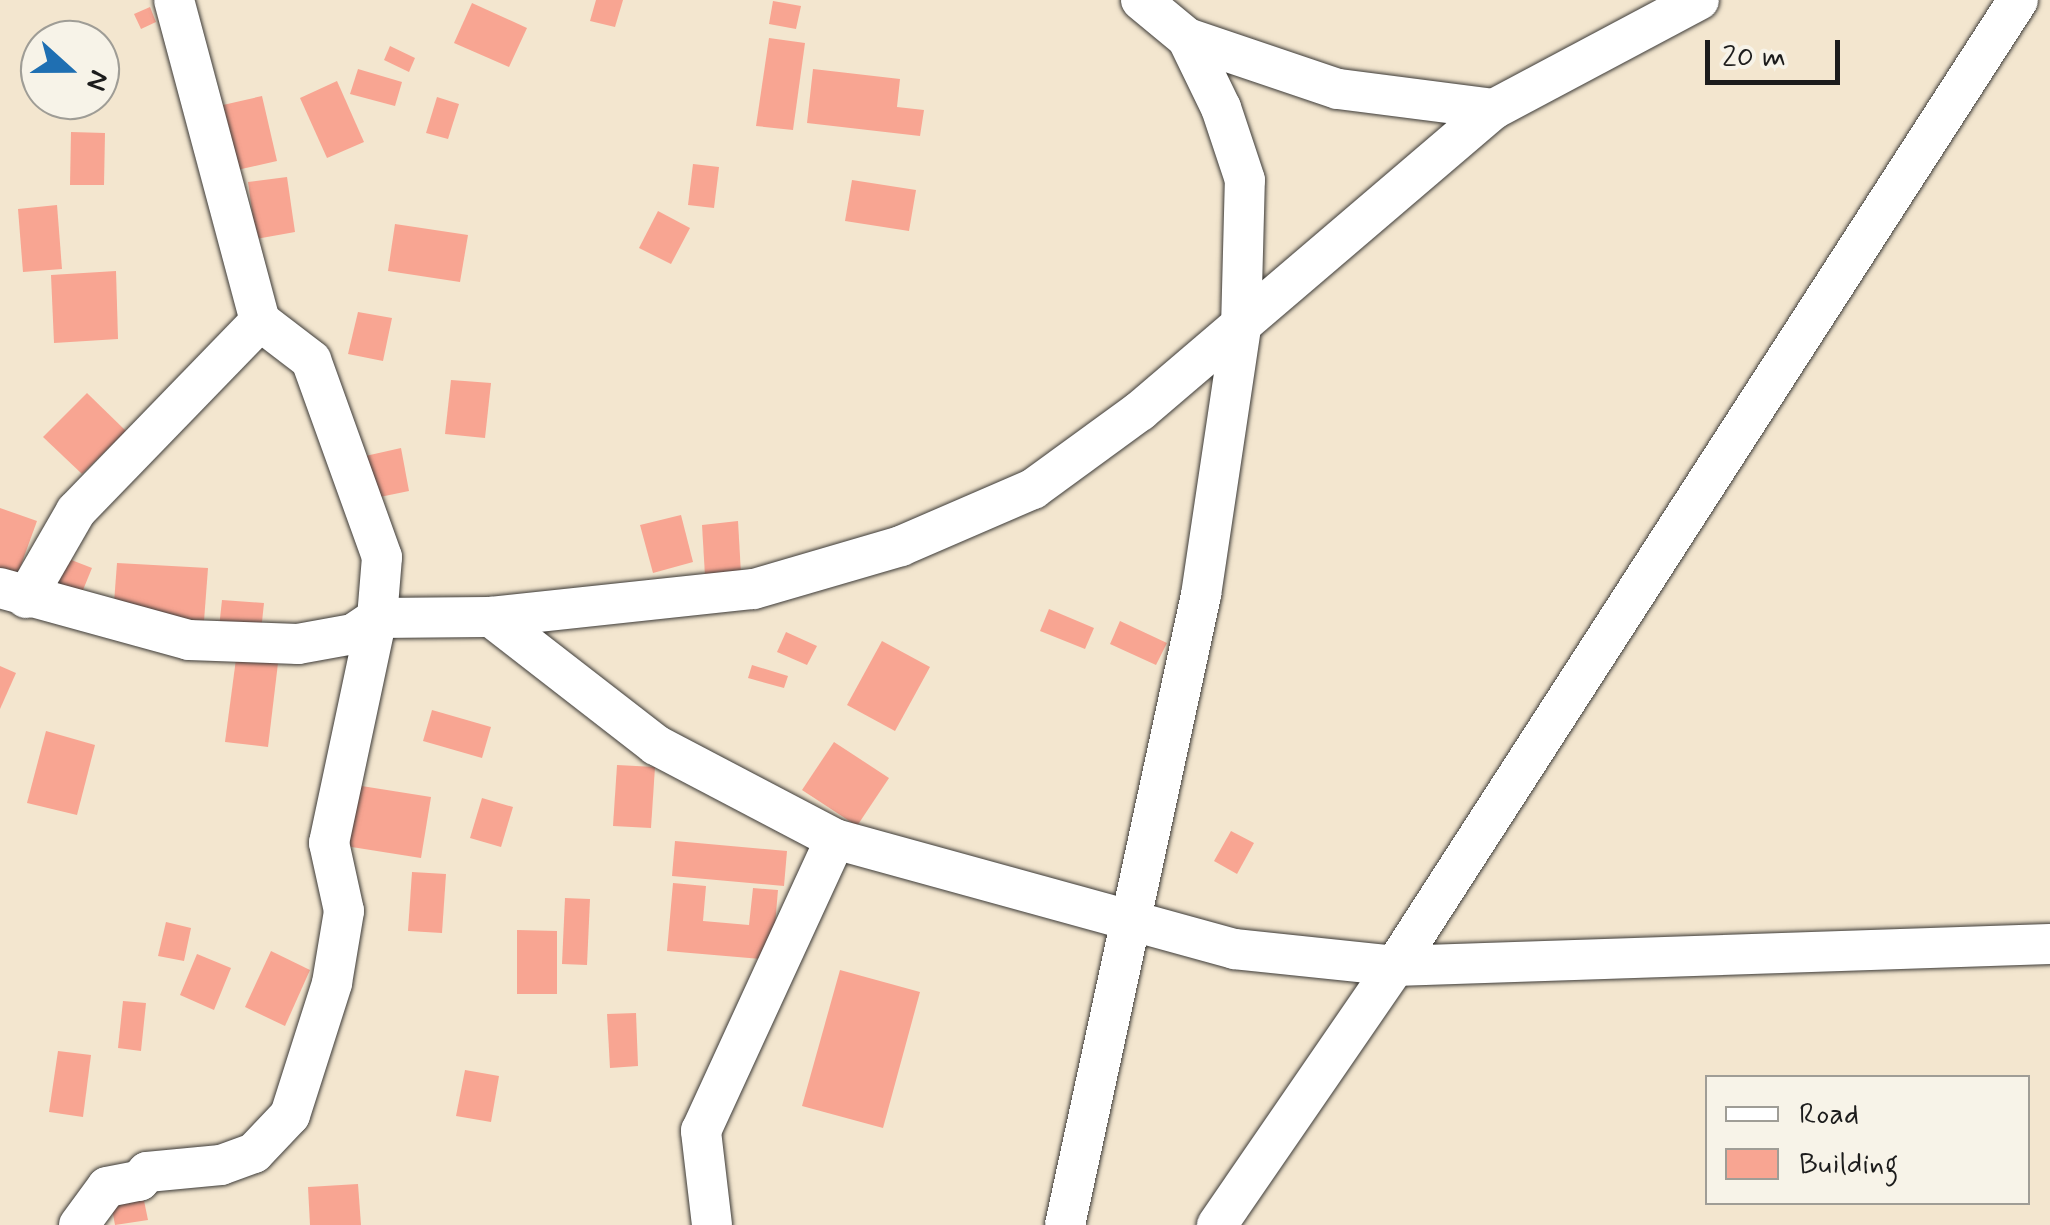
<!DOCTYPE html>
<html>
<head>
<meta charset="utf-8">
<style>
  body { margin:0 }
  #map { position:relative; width:2050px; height:1225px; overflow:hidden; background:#f3e6cf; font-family:Mynerve,sans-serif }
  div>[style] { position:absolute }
  .building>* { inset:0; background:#f8a592 }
  .roads { filter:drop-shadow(0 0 2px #3c3a37) drop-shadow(0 0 2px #3c3a37) }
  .street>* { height:40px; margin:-20px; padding:0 20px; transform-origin:20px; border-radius:20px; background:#fff }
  span { translate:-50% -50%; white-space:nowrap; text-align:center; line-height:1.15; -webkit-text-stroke:10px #f7f3e8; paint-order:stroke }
  .legend { position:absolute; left:1705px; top:1075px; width:325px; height:130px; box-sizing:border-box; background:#f7f3e8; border:2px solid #9f9d96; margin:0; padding:12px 18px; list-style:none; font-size:30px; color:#1c1c1c }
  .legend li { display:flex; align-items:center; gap:20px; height:50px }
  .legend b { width:50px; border:2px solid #9f9d96 }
  .north { position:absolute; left:20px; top:20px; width:100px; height:100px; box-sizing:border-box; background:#f7f3e8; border:2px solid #9f9d96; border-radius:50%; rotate:111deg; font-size:28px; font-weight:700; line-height:40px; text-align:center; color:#1c1c1c }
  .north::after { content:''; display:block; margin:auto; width:35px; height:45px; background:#1f6fb2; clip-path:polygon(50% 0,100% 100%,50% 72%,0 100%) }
  .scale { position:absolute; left:1705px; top:40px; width:135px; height:45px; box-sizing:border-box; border:5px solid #1c1c1c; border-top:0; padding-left:12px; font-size:30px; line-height:35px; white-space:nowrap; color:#1c1c1c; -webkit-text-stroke:8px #f7f3e8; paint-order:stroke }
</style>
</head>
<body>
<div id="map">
  <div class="building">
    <div style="clip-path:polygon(596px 0,623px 0,615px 27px,590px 21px)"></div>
    <div style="clip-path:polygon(773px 1px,801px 6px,796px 29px,769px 24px)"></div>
    <div style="clip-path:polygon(472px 3px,527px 28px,509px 67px,454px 43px)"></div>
    <div style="clip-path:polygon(150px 7px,156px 22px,141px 29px,134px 14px)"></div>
    <div style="clip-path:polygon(769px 38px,805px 43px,793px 130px,756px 126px)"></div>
    <div style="clip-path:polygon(390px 46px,415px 58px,409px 72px,384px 60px)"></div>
    <div style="clip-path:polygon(358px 69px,402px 82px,395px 106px,350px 94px)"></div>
    <div style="clip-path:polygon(813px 69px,900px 79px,897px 107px,924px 110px,920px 136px,807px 123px)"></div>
    <div style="clip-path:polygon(337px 81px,364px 142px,327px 158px,300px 98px)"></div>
    <div style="clip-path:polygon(262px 96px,277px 161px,237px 170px,223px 105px)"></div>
    <div style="clip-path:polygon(437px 97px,459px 104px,448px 139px,426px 133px)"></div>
    <div style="clip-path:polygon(71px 132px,105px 133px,104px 185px,70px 185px)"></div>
    <div style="clip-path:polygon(693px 164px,719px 167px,714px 208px,688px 205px)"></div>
    <div style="clip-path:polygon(287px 177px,295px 232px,256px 239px,248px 182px)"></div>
    <div style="clip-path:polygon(852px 180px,916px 190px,909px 231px,845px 221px)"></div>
    <div style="clip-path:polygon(57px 205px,62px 269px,23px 272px,18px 209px)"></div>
    <div style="clip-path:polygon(658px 211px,690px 228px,671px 264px,639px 248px)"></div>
    <div style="clip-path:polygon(395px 224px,468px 235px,460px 282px,388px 271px)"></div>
    <div style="clip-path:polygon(116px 271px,118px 339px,54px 343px,51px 275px)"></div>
    <div style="clip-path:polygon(358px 312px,392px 318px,383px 361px,348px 354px)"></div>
    <div style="clip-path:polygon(451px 380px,491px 383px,485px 438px,445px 434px)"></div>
    <div style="clip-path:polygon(87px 393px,126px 431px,82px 474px,43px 437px)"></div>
    <div style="clip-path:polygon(401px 448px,409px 491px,370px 499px,361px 457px)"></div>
    <div style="clip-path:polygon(0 508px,37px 521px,17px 576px,0 569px)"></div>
    <div style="clip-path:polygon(681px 515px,693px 562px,653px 573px,640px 525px)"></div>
    <div style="clip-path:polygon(738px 521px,741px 574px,705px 576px,702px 525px)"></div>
    <div style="clip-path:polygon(56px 554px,92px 568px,76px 607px,41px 593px)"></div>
    <div style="clip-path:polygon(117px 563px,208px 568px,204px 621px,113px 616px)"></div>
    <div style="clip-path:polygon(222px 600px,264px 603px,261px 631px,219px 628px)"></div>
    <div style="clip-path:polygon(1049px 609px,1094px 628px,1085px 649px,1040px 631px)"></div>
    <div style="clip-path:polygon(1120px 621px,1167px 643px,1156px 665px,1110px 644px)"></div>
    <div style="clip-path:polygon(786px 632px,817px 646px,807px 665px,777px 652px)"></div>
    <div style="clip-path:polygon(882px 641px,930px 667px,895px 731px,847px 705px)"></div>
    <div style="clip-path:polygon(236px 659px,278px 663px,268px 747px,225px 742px)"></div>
    <div style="clip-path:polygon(752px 665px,788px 676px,784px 688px,748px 678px)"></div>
    <div style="clip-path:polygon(0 666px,16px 673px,0 709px)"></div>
    <div style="clip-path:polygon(432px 710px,491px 727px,482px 758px,423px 741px)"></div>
    <div style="clip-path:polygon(46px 731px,95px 745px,77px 815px,27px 803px)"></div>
    <div style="clip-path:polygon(834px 742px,889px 778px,857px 826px,802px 790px)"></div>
    <div style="clip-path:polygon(617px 765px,655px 767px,651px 828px,613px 826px)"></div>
    <div style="clip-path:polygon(349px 784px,431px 797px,421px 858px,339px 845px)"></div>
    <div style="clip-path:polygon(482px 798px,513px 807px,501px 847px,470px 838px)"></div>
    <div style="clip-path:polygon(1231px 831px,1254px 843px,1237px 874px,1214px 861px)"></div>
    <div style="clip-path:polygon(675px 841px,787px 851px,784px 886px,672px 876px)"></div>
    <div style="clip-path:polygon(412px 872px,446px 874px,442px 933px,408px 931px)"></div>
    <div style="clip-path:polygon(673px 883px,706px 886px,703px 921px,749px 925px,753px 888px,778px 890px,772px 960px,667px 951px)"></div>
    <div style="clip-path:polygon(565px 898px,590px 899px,587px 965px,562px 964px)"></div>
    <div style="clip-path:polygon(166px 922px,191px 928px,184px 961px,158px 956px)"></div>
    <div style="clip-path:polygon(517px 930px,557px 931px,557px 994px,517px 994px)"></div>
    <div style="clip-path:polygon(271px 951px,310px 970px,285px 1026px,245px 1007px)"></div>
    <div style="clip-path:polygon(197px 954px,231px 968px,214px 1010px,180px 995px)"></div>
    <div style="clip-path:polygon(840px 970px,920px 992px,883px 1128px,802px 1106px)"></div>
    <div style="clip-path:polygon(123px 1001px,146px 1003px,141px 1051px,118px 1048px)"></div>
    <div style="clip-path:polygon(636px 1013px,638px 1066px,610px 1068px,607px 1014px)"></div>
    <div style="clip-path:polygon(58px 1051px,91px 1055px,83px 1117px,49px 1112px)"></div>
    <div style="clip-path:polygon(465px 1070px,499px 1076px,491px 1122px,456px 1116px)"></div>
    <div style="clip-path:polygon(358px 1184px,361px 1225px,310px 1225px,308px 1187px)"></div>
    <div style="clip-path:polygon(141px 1186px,148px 1220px,115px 1225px,109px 1192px)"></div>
  </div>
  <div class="roads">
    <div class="street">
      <div style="left:1141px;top:0;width:60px;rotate:39.6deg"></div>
      <div style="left:1187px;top:38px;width:159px;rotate:18.7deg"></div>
      <div style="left:1338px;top:89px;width:157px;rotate:7.3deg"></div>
      <div style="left:0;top:588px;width:196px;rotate:15.4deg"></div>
      <div style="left:189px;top:640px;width:109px;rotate:2.1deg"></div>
      <div style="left:298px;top:644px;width:56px;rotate:-10.3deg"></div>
      <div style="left:353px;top:634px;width:29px;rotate:-34deg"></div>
      <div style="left:377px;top:618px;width:114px;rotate:-0.5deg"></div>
      <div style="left:491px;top:617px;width:264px;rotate:-6.1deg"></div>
      <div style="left:754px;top:589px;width:153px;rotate:-16.3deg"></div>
      <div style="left:901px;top:546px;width:144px;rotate:-23.4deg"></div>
      <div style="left:1033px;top:489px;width:132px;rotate:-36.1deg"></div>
      <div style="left:1140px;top:411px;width:465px;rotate:-40.5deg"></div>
      <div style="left:1494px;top:109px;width:232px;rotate:-28deg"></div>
      <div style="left:26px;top:598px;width:100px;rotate:-60.1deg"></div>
      <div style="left:76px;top:511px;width:264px;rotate:-45.9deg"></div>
      <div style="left:491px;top:617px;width:209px;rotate:37.8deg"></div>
      <div style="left:656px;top:745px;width:202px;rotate:27.7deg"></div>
      <div style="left:835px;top:839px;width:414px;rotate:15.4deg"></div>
      <div style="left:1234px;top:949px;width:162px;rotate:6deg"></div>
      <div style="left:1395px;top:966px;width:655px;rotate:-1.92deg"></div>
      <div style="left:79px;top:1225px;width:47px;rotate:-53.6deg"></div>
      <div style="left:107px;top:1187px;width:33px;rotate:-11deg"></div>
      <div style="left:139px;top:1181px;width:12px;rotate:-48deg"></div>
      <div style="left:147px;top:1172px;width:74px;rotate:-5.4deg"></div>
      <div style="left:221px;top:1165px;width:35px;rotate:-20deg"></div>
      <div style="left:254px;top:1153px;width:52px;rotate:-46.5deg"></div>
      <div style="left:290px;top:1115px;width:139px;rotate:-72.3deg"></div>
      <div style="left:332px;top:983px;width:73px;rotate:-80.5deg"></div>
      <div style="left:344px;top:911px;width:70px;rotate:-102.4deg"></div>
      <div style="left:329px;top:843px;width:230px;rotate:-78deg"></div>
      <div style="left:377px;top:618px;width:61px;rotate:-85.3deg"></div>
      <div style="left:382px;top:557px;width:209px;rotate:-109.8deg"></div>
      <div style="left:311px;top:360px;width:64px;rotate:-142.6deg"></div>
      <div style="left:260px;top:321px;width:332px;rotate:-105deg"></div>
      <div style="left:712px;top:1225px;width:95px;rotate:-96.7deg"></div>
      <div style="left:701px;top:1131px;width:321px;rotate:-65.3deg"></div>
      <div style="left:1065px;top:1225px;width:645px;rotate:-77.82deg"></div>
      <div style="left:1201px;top:595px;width:270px;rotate:-81.5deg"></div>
      <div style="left:1241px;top:328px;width:148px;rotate:-88.5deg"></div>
      <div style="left:1245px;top:180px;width:76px;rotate:-108.4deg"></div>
      <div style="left:1221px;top:108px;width:78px;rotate:-115.9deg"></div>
      <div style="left:1217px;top:1225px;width:314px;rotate:-55.5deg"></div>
      <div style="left:1395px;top:966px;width:1149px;rotate:-57.18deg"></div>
    </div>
  </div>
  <ul class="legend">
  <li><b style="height:12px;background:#fff"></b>Road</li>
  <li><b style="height:28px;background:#f8a592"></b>Building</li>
  </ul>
  <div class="north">N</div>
  <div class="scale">20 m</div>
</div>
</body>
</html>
